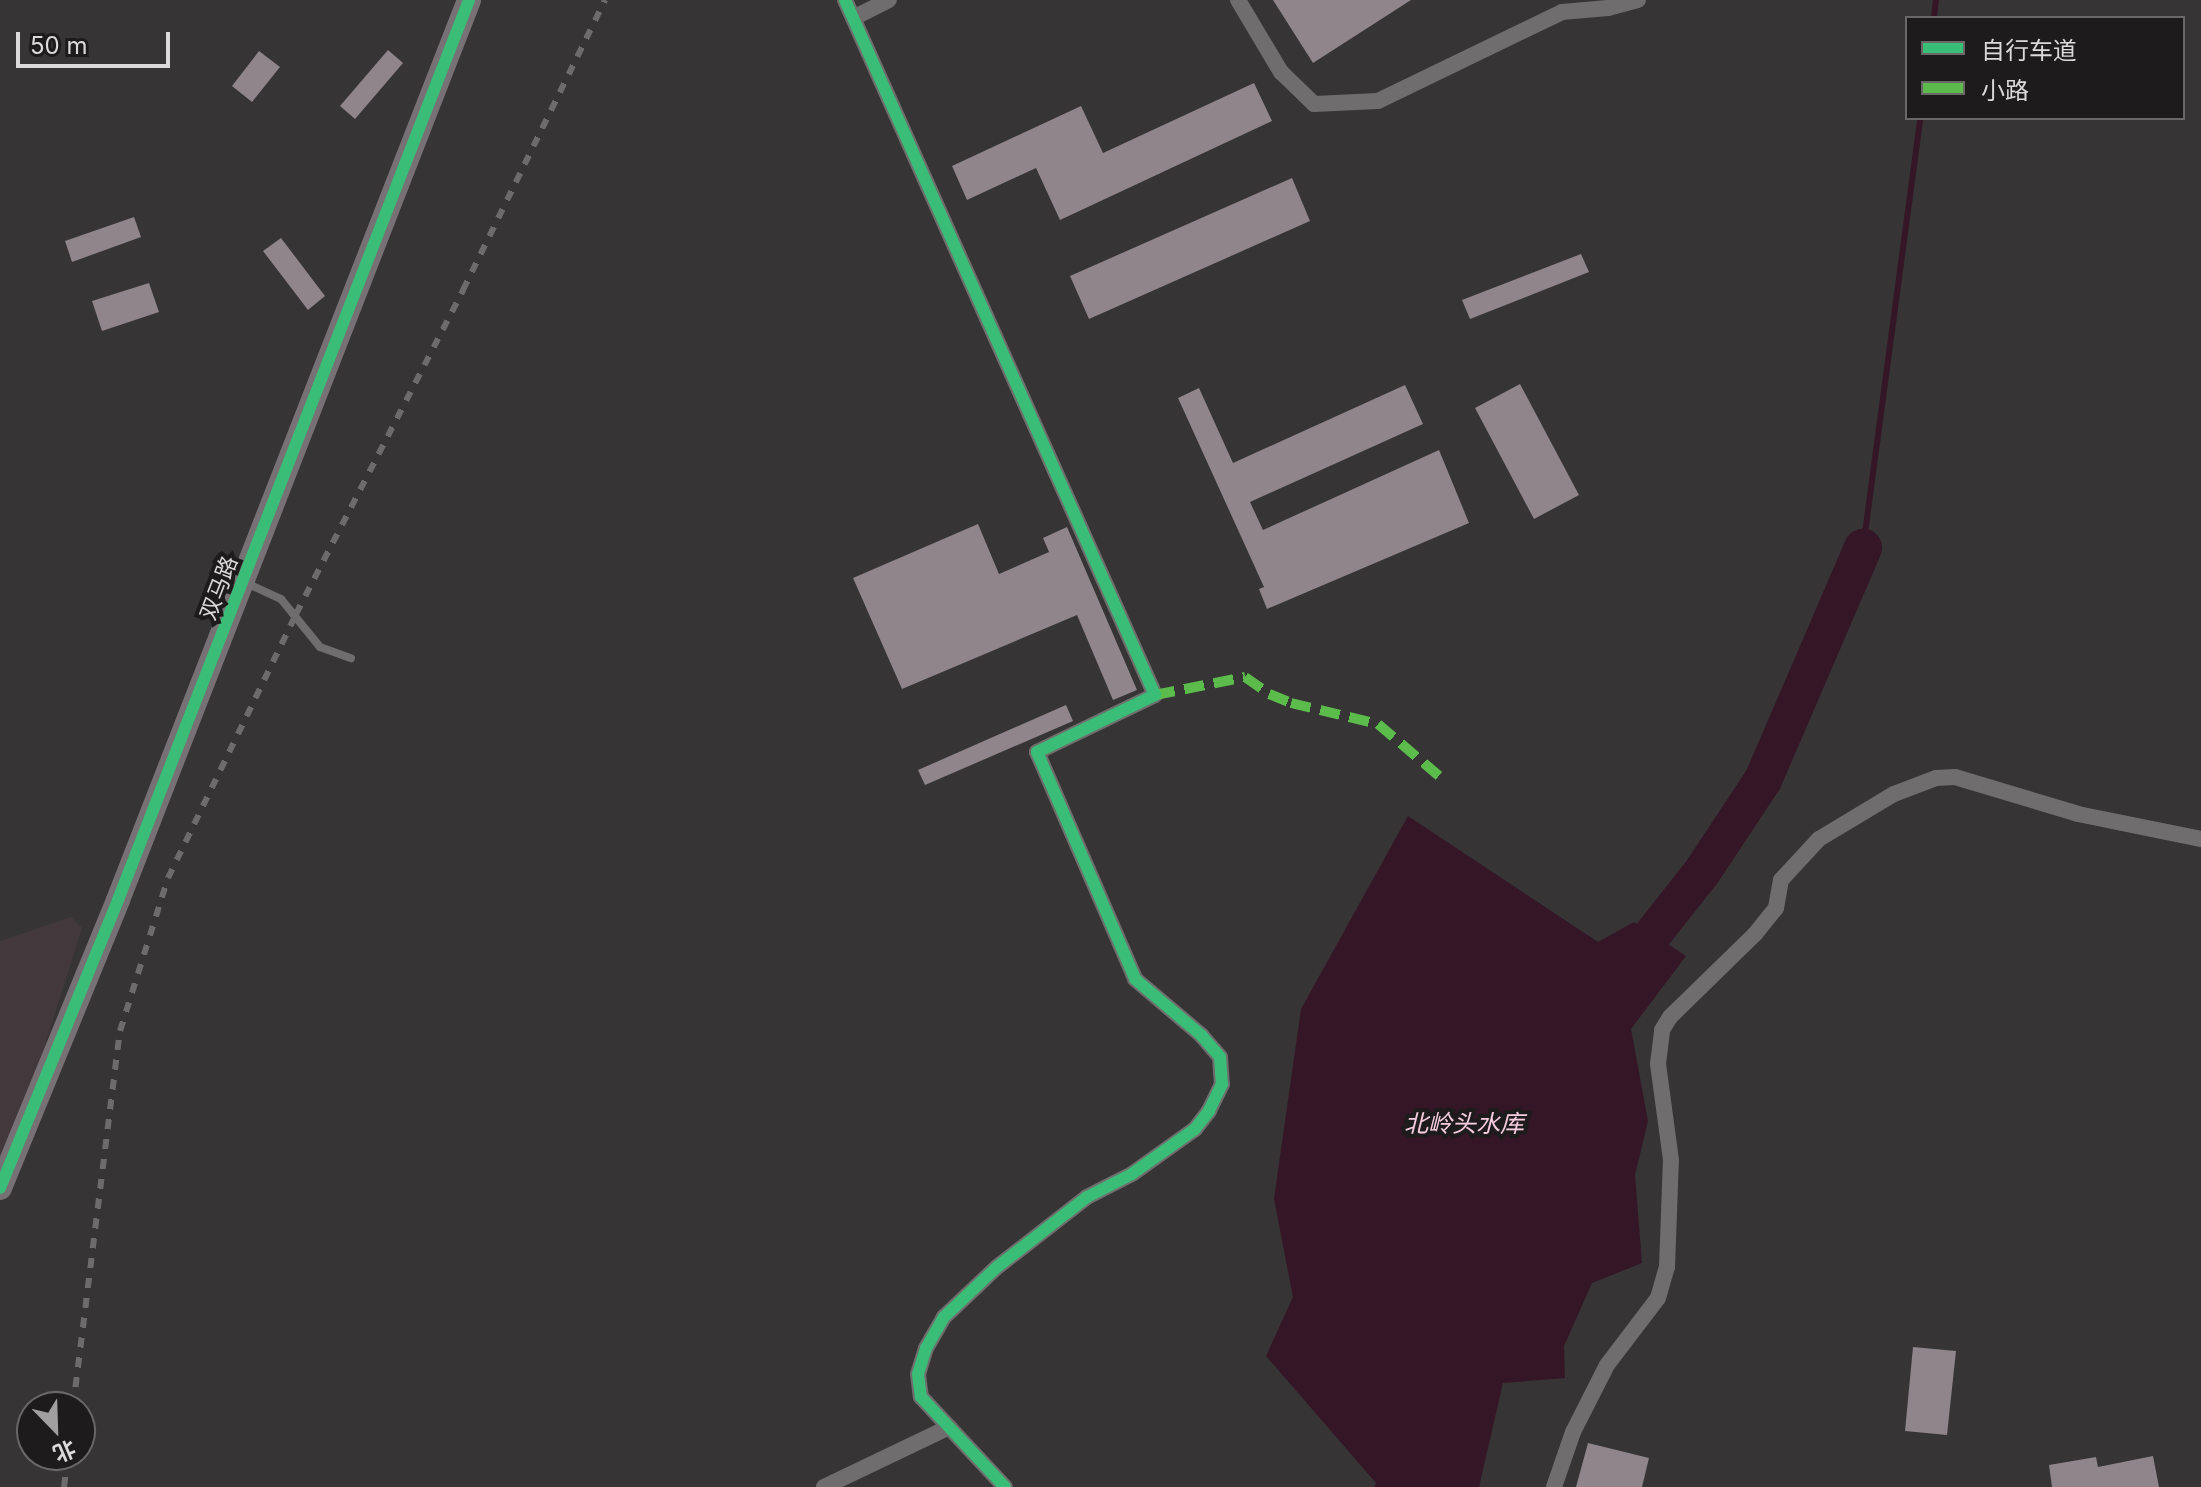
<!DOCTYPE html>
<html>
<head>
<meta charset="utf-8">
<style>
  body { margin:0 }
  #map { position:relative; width:2201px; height:1487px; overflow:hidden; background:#363435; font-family:Inter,"Noto Sans SC",sans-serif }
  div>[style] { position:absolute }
  .built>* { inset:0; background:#43393d }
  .water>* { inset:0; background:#351626 }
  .stream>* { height:6px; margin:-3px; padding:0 3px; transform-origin:3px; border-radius:3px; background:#351626 }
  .river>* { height:38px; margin:-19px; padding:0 19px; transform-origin:19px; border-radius:19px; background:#351626 }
  .building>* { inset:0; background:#8f858a }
  .lane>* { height:8px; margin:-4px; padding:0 4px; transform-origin:4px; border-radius:4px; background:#6f6d6e }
  .street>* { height:16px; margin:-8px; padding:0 8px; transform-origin:8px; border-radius:8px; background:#6f6d6e }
  .secondary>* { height:24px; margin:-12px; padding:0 12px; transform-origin:12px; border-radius:12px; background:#777175 }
  .rail>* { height:6px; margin-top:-3px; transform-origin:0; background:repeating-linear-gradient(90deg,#6d6b6c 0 10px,transparent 0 20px) }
  .quiet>* { height:10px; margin-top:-5px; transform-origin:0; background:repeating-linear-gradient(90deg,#5cbc4b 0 20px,transparent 0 30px) }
  .cycleway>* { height:12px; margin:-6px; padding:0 6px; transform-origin:6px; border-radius:6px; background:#3abd76 }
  span { translate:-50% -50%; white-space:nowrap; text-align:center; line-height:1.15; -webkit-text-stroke:8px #1d1b1c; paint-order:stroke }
  .street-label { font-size:22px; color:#dcd9db }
  .water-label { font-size:24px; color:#f6ccdf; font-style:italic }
  .legend { position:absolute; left:1905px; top:16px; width:280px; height:104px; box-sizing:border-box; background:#1d1b1c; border:2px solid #696768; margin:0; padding:10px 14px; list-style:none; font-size:24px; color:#dcd9db }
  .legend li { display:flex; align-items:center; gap:16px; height:40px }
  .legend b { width:40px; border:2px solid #696768 }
  .north { position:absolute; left:16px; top:1391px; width:80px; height:80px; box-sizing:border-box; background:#1d1b1c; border:2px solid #696768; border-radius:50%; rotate:157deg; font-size:22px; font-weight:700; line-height:32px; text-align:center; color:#dcd9db }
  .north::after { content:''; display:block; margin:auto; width:28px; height:36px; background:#a29fa1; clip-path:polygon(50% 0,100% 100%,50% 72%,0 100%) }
  .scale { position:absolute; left:16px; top:32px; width:154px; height:36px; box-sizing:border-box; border:4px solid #dcd9db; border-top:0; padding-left:10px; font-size:24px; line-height:28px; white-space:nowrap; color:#dcd9db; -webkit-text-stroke:6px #1d1b1c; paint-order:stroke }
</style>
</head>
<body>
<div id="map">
  <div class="built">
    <div style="clip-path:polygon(71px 917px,82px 928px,0 1188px,0 941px)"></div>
  </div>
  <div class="water">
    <div style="clip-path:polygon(1408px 816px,1598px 942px,1634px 922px,1686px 956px,1631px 1029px,1648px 1121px,1635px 1175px,1642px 1263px,1592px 1283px,1564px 1346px,1565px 1378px,1503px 1383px,1479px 1487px,1374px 1487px,1376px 1483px,1266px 1356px,1293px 1297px,1274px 1199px,1301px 1009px)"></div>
  </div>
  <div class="stream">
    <div style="left:1934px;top:18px;width:18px;rotate:-84deg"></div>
    <div style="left:1863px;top:548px;width:434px;rotate:-82.4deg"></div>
  </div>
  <div class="river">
    <div style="left:1653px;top:934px;width:79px;rotate:-51.7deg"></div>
    <div style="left:1702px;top:872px;width:110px;rotate:-56.5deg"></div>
    <div style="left:1763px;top:780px;width:253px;rotate:-66.7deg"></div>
  </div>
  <div class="building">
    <div style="clip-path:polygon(1273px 0,1411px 0,1313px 63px)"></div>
    <div style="clip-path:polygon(388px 50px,403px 63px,355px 119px,340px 106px)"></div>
    <div style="clip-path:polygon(259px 51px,280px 67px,252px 102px,232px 86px)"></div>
    <div style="clip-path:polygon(1254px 83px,1272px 121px,1060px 220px,1036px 168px,967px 200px,952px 166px,1081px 106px,1103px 153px)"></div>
    <div style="clip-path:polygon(1292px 178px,1310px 221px,1089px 319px,1070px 276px)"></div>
    <div style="clip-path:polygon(134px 217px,141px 237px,72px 262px,65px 241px)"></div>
    <div style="clip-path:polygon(281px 238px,325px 296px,308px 310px,263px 251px)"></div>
    <div style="clip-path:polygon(1581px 254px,1589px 272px,1470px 319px,1462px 300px)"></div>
    <div style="clip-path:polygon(149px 283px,159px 312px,102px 331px,92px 301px)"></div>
    <div style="clip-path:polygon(1520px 384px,1579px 495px,1534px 519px,1475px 408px)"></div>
    <div style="clip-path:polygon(1405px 385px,1423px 424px,1250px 502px,1263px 530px,1439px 450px,1469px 523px,1267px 609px,1259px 589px,1264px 587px,1178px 398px,1199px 388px,1233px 463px)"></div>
    <div style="clip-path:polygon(978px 524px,999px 574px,1049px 552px,1043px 538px,1067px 527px,1137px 690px,1113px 700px,1077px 615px,902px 689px,853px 578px)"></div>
    <div style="clip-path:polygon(1066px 705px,1073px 721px,925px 785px,918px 770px)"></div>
    <div style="clip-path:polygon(1913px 1347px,1956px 1351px,1947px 1435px,1905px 1431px)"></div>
    <div style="clip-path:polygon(1588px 1443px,1649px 1458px,1642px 1487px,1576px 1487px)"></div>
    <div style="clip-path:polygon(2153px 1456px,2159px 1487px,2052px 1487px,2049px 1465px,2096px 1457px,2098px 1467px)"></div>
  </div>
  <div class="lane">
    <div style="left:244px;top:582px;width:41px;rotate:24.7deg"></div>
    <div style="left:281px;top:599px;width:62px;rotate:50.9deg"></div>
    <div style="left:320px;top:647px;width:33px;rotate:20deg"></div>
  </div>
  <div class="street">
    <div style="left:845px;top:0;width:761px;rotate:65.96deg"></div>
    <div style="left:1155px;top:695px;width:131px;rotate:154.2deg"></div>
    <div style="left:1037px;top:752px;width:247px;rotate:66.6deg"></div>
    <div style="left:1135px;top:979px;width:87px;rotate:40.3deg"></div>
    <div style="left:1201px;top:1035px;width:29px;rotate:49deg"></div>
    <div style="left:1220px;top:1057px;width:27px;rotate:86deg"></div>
    <div style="left:1222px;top:1084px;width:30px;rotate:116deg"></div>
    <div style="left:1209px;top:1111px;width:23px;rotate:128deg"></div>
    <div style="left:1195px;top:1129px;width:77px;rotate:144.5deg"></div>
    <div style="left:1132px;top:1174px;width:51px;rotate:152.9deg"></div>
    <div style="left:1087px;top:1197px;width:114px;rotate:142.1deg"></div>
    <div style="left:997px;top:1267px;width:73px;rotate:136.7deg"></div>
    <div style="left:944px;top:1317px;width:36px;rotate:120deg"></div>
    <div style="left:926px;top:1348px;width:27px;rotate:107deg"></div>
    <div style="left:918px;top:1374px;width:23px;rotate:83deg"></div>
    <div style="left:921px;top:1397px;width:123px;rotate:47deg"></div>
    <div style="left:1238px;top:0;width:84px;rotate:59.2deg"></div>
    <div style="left:1281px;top:72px;width:46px;rotate:44.1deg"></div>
    <div style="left:1314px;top:104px;width:64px;rotate:-2.7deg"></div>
    <div style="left:1378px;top:101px;width:204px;rotate:-25.8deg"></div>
    <div style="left:1562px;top:12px;width:46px;rotate:-5deg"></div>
    <div style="left:1608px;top:8px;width:31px;rotate:-15deg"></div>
    <div style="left:853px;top:18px;width:40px;rotate:-26.6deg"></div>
    <div style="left:824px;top:1487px;width:139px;rotate:-25.6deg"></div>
    <div style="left:1554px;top:1487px;width:58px;rotate:-70.9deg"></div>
    <div style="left:1573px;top:1432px;width:75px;rotate:-63.1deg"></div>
    <div style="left:1607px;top:1365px;width:84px;rotate:-52.7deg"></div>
    <div style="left:1658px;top:1298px;width:32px;rotate:-74deg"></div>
    <div style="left:1667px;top:1267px;width:107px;rotate:-87.9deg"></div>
    <div style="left:1671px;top:1160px;width:97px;rotate:-97.7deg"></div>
    <div style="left:1658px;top:1064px;width:34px;rotate:-83deg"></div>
    <div style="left:1662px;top:1030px;width:15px;rotate:-58deg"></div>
    <div style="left:1670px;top:1017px;width:119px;rotate:-44.3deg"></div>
    <div style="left:1755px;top:934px;width:33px;rotate:-51deg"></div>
    <div style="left:1776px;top:908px;width:28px;rotate:-80deg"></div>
    <div style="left:1781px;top:880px;width:56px;rotate:-47.2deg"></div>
    <div style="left:1819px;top:839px;width:87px;rotate:-31deg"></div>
    <div style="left:1894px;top:794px;width:45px;rotate:-20.9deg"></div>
    <div style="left:1936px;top:778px;width:19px;rotate:-3deg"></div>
    <div style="left:1955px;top:777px;width:128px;rotate:16.7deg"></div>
    <div style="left:2078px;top:814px;width:126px;rotate:11.5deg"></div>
  </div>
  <div class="secondary">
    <div style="left:0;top:1188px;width:311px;rotate:-67.7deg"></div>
    <div style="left:118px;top:900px;width:966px;rotate:-68.69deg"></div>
  </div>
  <div class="rail">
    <div style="left:73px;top:1407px;width:379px;rotate:-82.9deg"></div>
    <div style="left:120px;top:1031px;width:160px;rotate:-72.6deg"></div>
    <div style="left:168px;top:878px;width:293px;rotate:-64.1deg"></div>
    <div style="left:296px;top:614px;width:365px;rotate:-62.7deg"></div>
    <div style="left:463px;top:290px;width:323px;rotate:-63.9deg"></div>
    <div style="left:64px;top:1487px;width:32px;rotate:-83deg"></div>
  </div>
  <div class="quiet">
    <div style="left:1155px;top:695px;width:92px;rotate:-11.3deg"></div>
    <div style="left:1245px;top:677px;width:29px;rotate:35deg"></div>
    <div style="left:1269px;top:694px;width:24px;rotate:22deg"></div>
    <div style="left:1291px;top:703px;width:89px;rotate:13.6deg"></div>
    <div style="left:1378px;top:724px;width:80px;rotate:40.4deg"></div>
  </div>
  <div class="cycleway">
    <div style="left:845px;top:0;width:761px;rotate:65.96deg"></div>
    <div style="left:1155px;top:695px;width:131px;rotate:154.2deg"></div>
    <div style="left:1037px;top:752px;width:247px;rotate:66.6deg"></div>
    <div style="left:1135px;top:979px;width:87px;rotate:40.3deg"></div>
    <div style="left:1201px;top:1035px;width:29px;rotate:49deg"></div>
    <div style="left:1220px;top:1057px;width:27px;rotate:86deg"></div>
    <div style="left:1222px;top:1084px;width:30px;rotate:116deg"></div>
    <div style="left:1209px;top:1111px;width:23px;rotate:128deg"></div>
    <div style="left:1195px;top:1129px;width:77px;rotate:144.5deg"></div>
    <div style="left:1132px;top:1174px;width:51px;rotate:152.9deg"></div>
    <div style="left:1087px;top:1197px;width:114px;rotate:142.1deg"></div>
    <div style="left:997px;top:1267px;width:73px;rotate:136.7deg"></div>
    <div style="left:944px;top:1317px;width:36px;rotate:120deg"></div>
    <div style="left:926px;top:1348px;width:27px;rotate:107deg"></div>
    <div style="left:918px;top:1374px;width:23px;rotate:83deg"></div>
    <div style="left:921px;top:1397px;width:123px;rotate:47deg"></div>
    <div style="left:0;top:1188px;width:311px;rotate:-67.7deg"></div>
    <div style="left:118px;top:900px;width:966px;rotate:-68.69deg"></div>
  </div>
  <div class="street-label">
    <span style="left:219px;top:588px;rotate:-69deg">双马路</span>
  </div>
  <div class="water-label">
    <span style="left:1464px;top:1124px">北岭头水库</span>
  </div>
  <ul class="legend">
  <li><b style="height:10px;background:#3abd76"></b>自行车道</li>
  <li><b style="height:10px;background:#5cbc4b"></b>小路</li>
  </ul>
  <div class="north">北</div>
  <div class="scale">50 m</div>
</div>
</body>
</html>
